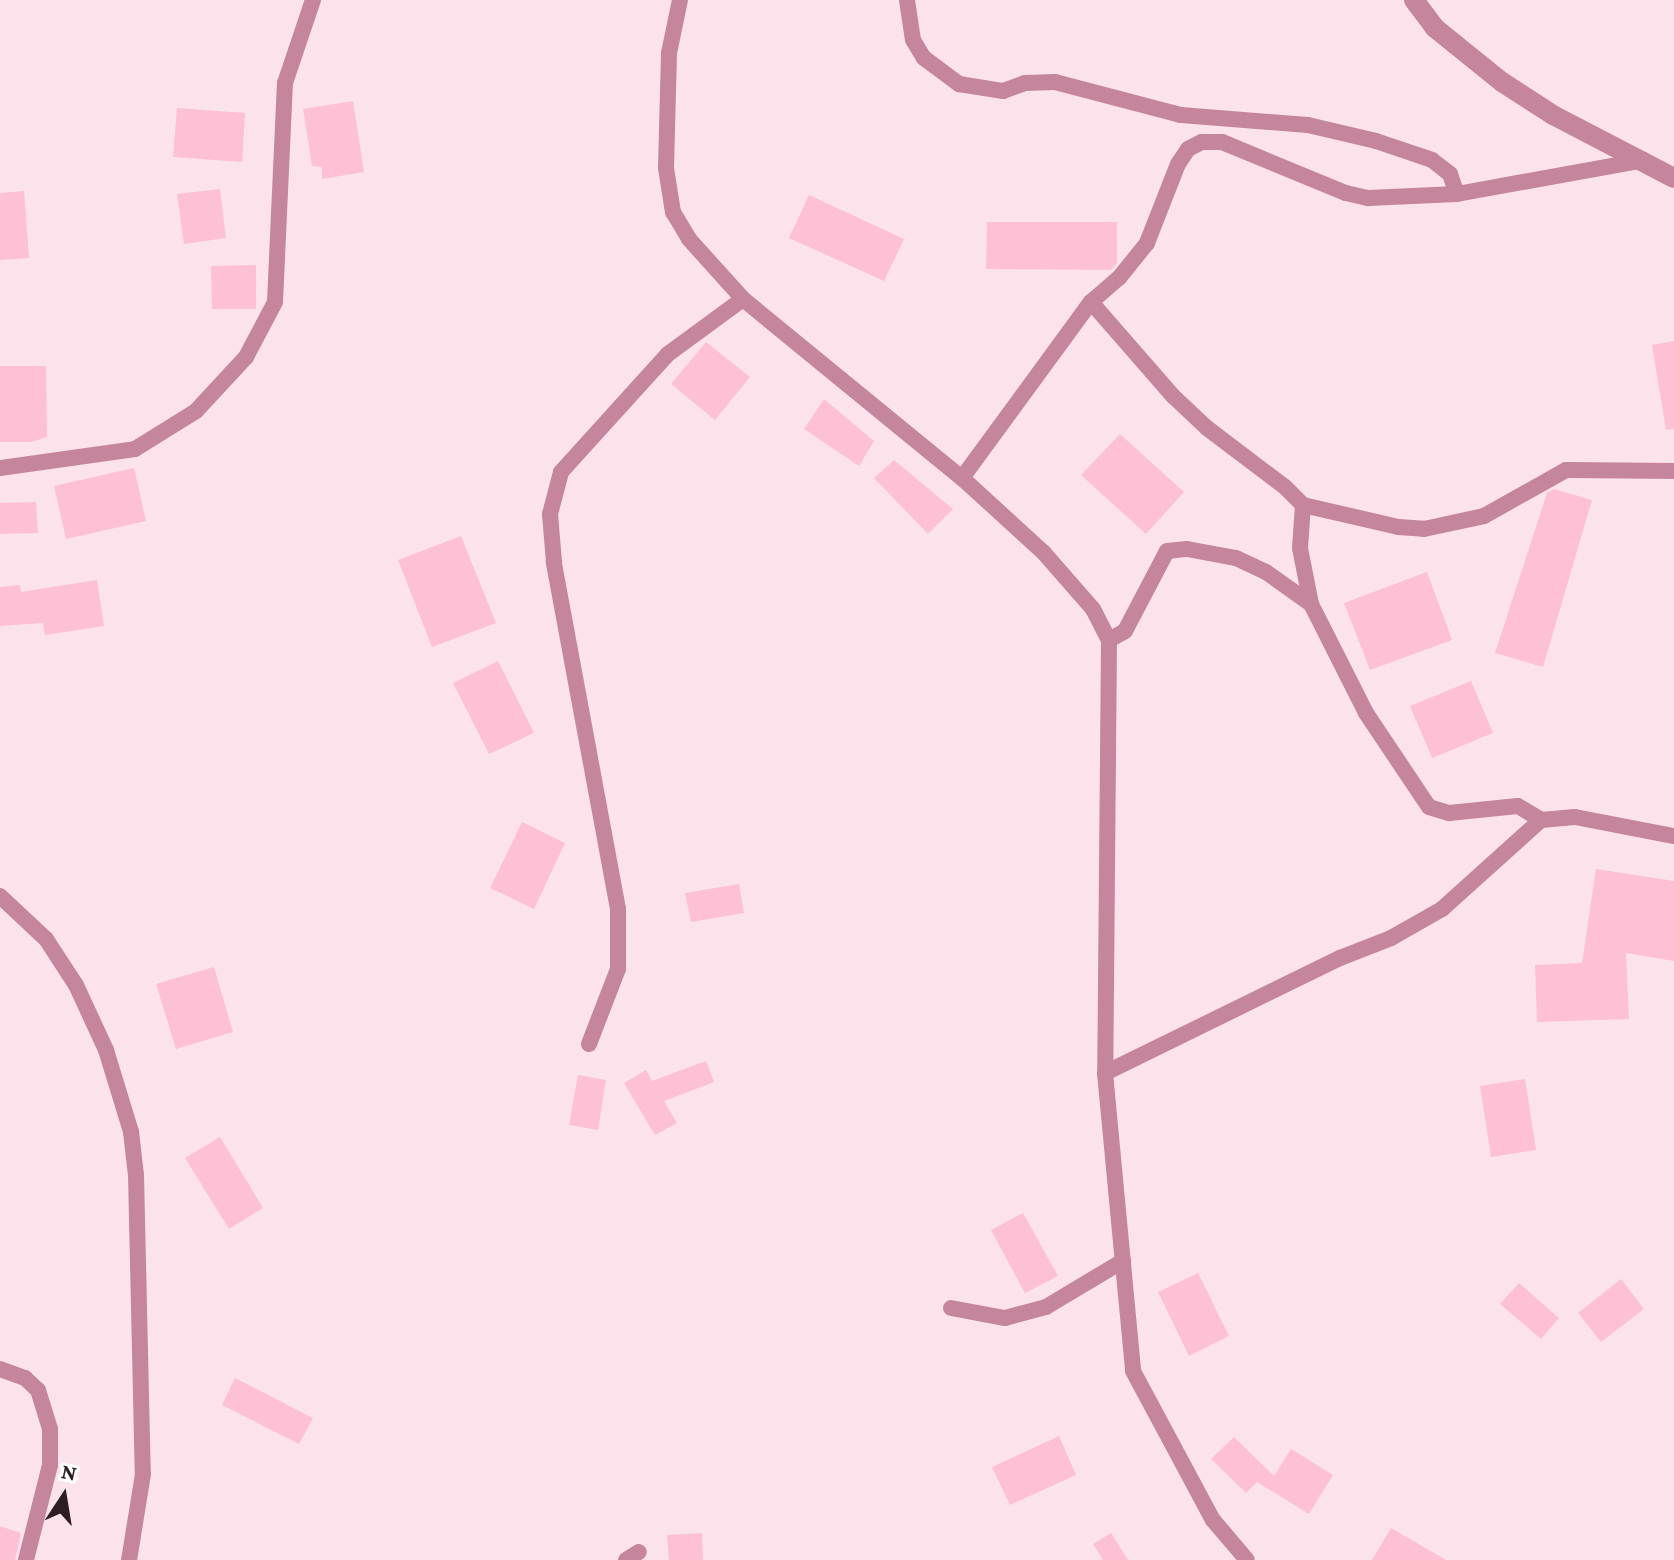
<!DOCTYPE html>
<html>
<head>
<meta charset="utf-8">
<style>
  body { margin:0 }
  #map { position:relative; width:1674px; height:1560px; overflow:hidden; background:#fce3eb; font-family:"Crimson Pro",serif }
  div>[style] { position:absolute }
  .building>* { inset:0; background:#fdc0d5 }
  .minor>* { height:16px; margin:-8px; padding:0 8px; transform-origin:8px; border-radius:8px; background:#c5869d }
  .tertiary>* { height:20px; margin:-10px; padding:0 10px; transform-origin:10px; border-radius:10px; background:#c5869d }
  span { translate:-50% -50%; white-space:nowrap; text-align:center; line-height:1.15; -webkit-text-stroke:8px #fff; paint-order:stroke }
  .north { position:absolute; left:24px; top:1456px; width:80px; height:80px; -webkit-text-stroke:6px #fff; paint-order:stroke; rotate:12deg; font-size:22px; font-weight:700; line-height:32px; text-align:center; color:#2d1e23 }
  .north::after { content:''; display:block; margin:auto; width:28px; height:36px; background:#2d1e23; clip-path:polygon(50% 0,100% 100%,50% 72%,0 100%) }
</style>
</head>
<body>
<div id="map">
  <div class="building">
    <div style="clip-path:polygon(353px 101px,364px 172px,322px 179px,322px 167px,312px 166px,303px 109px)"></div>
    <div style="clip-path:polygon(177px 108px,245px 113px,242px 162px,173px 157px)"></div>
    <div style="clip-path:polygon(220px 189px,226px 238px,184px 244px,177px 194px)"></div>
    <div style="clip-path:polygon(24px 191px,29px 258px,0 260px,0 193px)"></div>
    <div style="clip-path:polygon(809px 195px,904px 239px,884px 281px,789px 238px)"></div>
    <div style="clip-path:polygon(987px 222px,1117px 222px,1117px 263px,1111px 270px,986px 269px)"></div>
    <div style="clip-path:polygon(256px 265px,256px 309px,212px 309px,211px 266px)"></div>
    <div style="clip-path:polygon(1674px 341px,1674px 429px,1666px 430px,1652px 345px)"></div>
    <div style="clip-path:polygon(706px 342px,750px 377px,715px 420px,671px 384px)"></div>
    <div style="clip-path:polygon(0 366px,46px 366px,47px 437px,32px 442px,0 442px)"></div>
    <div style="clip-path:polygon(824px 399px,874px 441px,859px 466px,804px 429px)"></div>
    <div style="clip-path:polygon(1120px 434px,1184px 492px,1146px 534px,1081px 475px)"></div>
    <div style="clip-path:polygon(894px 460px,953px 509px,928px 534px,874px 478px)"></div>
    <div style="clip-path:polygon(134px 468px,146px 521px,66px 539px,54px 486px)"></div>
    <div style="clip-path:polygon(1554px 489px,1592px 500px,1543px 667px,1495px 653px,1547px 493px)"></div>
    <div style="clip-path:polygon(36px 502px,38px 533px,0 534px,0 503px)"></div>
    <div style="clip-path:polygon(461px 536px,496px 623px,432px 647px,398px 560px)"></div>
    <div style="clip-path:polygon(1427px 572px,1452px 640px,1370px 670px,1344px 603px)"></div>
    <div style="clip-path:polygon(97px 580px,104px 626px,45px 635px,43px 623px,0 626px,0 587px,20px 585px,21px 592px)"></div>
    <div style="clip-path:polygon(498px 661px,534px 733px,489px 754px,453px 683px)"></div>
    <div style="clip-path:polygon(1471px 681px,1493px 733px,1432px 758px,1410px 706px)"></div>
    <div style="clip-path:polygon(522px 822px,565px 843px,534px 909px,490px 888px)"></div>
    <div style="clip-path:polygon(1596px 869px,1674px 881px,1674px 961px,1626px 953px,1629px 1019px,1537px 1022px,1535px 965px,1582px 963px)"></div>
    <div style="clip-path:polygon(739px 884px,744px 913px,691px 922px,685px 893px)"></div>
    <div style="clip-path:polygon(214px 967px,233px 1032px,176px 1049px,156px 984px)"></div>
    <div style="clip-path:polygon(706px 1061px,714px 1082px,664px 1101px,677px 1123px,655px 1135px,624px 1083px,646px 1070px,652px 1081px)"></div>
    <div style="clip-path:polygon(578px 1075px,606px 1080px,598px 1130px,569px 1125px)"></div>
    <div style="clip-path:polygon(1525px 1079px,1536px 1150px,1491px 1157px,1480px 1086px)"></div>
    <div style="clip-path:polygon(220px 1137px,263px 1208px,229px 1229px,185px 1158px)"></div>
    <div style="clip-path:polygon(1023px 1213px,1058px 1276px,1025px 1293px,991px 1230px)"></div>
    <div style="clip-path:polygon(1198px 1273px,1229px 1336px,1189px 1356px,1158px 1292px)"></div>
    <div style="clip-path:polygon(1621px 1279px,1644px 1309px,1601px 1342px,1578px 1313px)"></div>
    <div style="clip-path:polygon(1519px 1283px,1559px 1318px,1541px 1339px,1500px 1304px)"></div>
    <div style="clip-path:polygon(235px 1378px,313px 1418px,299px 1444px,222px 1405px)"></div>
    <div style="clip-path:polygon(1059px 1436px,1076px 1475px,1010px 1505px,992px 1467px)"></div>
    <div style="clip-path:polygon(1234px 1437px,1274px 1476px,1291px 1449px,1333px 1475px,1309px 1514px,1257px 1482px,1246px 1493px,1211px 1459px)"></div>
    <div style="clip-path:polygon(0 1526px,21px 1533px,15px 1560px,0 1560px)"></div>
    <div style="clip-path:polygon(1391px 1528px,1446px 1560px,1372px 1560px)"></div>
    <div style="clip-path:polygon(702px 1533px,703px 1560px,669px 1560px,667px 1535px)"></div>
    <div style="clip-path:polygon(1111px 1533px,1128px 1560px,1103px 1560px,1093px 1544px)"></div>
  </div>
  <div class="minor">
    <div style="left:680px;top:0;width:54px;rotate:101.7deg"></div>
    <div style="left:669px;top:53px;width:115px;rotate:91.5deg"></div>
    <div style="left:666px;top:168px;width:45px;rotate:81deg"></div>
    <div style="left:673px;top:212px;width:31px;rotate:59deg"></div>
    <div style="left:689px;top:239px;width:81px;rotate:48deg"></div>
    <div style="left:743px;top:299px;width:283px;rotate:39.3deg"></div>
    <div style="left:962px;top:478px;width:111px;rotate:42.4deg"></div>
    <div style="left:1044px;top:553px;width:74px;rotate:48.8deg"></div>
    <div style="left:1093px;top:609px;width:35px;rotate:63deg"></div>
    <div style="left:1109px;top:640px;width:433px;rotate:90.5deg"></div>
    <div style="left:1105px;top:1073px;width:299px;rotate:84.6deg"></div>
    <div style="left:1133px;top:1371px;width:169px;rotate:61.8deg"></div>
    <div style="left:1213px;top:1520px;width:52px;rotate:49.6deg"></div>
    <div style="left:907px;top:0;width:40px;rotate:81.5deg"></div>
    <div style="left:913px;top:40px;width:21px;rotate:59deg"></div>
    <div style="left:924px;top:58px;width:44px;rotate:36.6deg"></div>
    <div style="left:959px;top:84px;width:45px;rotate:9deg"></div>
    <div style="left:1003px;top:91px;width:23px;rotate:-20deg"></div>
    <div style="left:1025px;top:83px;width:30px;rotate:-2deg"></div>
    <div style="left:1055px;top:82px;width:130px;rotate:14.7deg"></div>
    <div style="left:1181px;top:115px;width:127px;rotate:4.5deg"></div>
    <div style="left:1308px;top:125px;width:70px;rotate:13.2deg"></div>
    <div style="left:1376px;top:141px;width:59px;rotate:18.7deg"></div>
    <div style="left:1432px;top:160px;width:23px;rotate:38deg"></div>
    <div style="left:1450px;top:174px;width:21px;rotate:71deg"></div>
    <div style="left:1091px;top:302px;width:125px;rotate:48.9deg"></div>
    <div style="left:1173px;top:396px;width:47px;rotate:43.3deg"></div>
    <div style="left:1207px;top:428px;width:98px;rotate:37.1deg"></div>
    <div style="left:1285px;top:487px;width:25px;rotate:45deg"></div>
    <div style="left:1303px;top:505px;width:98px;rotate:13deg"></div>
    <div style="left:1398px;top:527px;width:26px;rotate:4deg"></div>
    <div style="left:1424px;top:529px;width:61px;rotate:-12.2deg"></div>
    <div style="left:1484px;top:516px;width:94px;rotate:-29.3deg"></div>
    <div style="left:1566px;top:470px;width:108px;rotate:0.5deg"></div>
    <div style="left:0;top:468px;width:136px;rotate:-8deg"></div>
    <div style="left:135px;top:449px;width:72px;rotate:-31.9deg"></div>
    <div style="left:196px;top:411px;width:74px;rotate:-47.2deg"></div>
    <div style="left:246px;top:357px;width:62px;rotate:-62.2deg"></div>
    <div style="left:275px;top:302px;width:219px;rotate:-87.4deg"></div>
    <div style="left:285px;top:83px;width:88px;rotate:-71.4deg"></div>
    <div style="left:962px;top:478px;width:218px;rotate:-53.8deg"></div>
    <div style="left:1091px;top:302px;width:37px;rotate:-41deg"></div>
    <div style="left:1119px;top:278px;width:45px;rotate:-51.3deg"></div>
    <div style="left:1147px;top:243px;width:85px;rotate:-68.6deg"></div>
    <div style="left:1178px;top:164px;width:18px;rotate:-56deg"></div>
    <div style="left:1188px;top:149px;width:16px;rotate:-27deg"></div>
    <div style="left:1202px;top:142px;width:20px"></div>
    <div style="left:1222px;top:142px;width:134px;rotate:22.4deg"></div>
    <div style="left:1346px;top:193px;width:23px;rotate:13deg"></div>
    <div style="left:1368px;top:198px;width:89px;rotate:-2.6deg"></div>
    <div style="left:1457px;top:194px;width:190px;rotate:-10.3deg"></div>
    <div style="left:1303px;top:505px;width:43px;rotate:94deg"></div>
    <div style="left:1300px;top:548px;width:57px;rotate:78.9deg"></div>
    <div style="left:1311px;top:604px;width:122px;rotate:63.2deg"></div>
    <div style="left:1366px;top:713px;width:113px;rotate:56.2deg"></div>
    <div style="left:1429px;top:807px;width:21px;rotate:17deg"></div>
    <div style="left:1449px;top:813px;width:69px;rotate:-5.8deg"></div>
    <div style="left:1518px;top:806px;width:27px;rotate:31deg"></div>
    <div style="left:1109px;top:640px;width:18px;rotate:-29deg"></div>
    <div style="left:1125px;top:631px;width:90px;rotate:-62.3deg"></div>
    <div style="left:1167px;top:551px;width:20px;rotate:-6deg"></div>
    <div style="left:1187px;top:549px;width:50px;rotate:10.4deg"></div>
    <div style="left:1236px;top:558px;width:33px;rotate:25deg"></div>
    <div style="left:1266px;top:572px;width:55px;rotate:35.4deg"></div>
    <div style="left:0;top:896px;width:63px;rotate:43.1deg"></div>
    <div style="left:46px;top:939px;width:55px;rotate:56.9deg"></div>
    <div style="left:76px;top:985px;width:72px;rotate:65.2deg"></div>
    <div style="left:106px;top:1050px;width:86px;rotate:73deg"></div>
    <div style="left:131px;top:1132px;width:43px;rotate:83.4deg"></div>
    <div style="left:136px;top:1175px;width:299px;rotate:88.7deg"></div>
    <div style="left:143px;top:1474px;width:87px;rotate:99.2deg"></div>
    <div style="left:589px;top:1044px;width:80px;rotate:-68.9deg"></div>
    <div style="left:618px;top:969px;width:60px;rotate:-90deg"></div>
    <div style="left:618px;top:909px;width:353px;rotate:-100.5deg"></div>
    <div style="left:554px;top:562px;width:48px;rotate:-94.8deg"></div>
    <div style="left:550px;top:514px;width:43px;rotate:-75.3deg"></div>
    <div style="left:561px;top:472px;width:159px;rotate:-47.8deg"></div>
    <div style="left:668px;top:354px;width:93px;rotate:-36.3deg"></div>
    <div style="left:1105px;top:1073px;width:262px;rotate:-26.1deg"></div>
    <div style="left:1340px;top:958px;width:55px;rotate:-21.4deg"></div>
    <div style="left:1391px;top:938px;width:59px;rotate:-29.6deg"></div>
    <div style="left:1442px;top:909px;width:133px;rotate:-42deg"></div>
    <div style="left:1541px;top:820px;width:34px;rotate:-5deg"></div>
    <div style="left:1575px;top:817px;width:101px;rotate:10.9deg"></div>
    <div style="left:951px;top:1308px;width:55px;rotate:10.5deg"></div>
    <div style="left:1005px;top:1318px;width:42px;rotate:-15deg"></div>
    <div style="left:1046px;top:1307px;width:90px;rotate:-30.9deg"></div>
    <div style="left:0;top:1369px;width:27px;rotate:20deg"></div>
    <div style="left:25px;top:1378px;width:18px;rotate:43deg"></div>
    <div style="left:38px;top:1390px;width:41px;rotate:72.9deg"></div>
    <div style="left:50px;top:1429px;width:36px;rotate:90deg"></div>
    <div style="left:50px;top:1465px;width:98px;rotate:104.2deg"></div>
    <div style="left:626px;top:1560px;width:15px;rotate:-32deg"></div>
  </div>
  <div class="tertiary">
    <div style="left:1414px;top:0;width:35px;rotate:53deg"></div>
    <div style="left:1435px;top:28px;width:86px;rotate:38.9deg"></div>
    <div style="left:1502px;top:82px;width:61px;rotate:32.9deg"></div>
    <div style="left:1553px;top:115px;width:136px;rotate:27.5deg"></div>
  </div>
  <div class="north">N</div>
</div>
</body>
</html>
